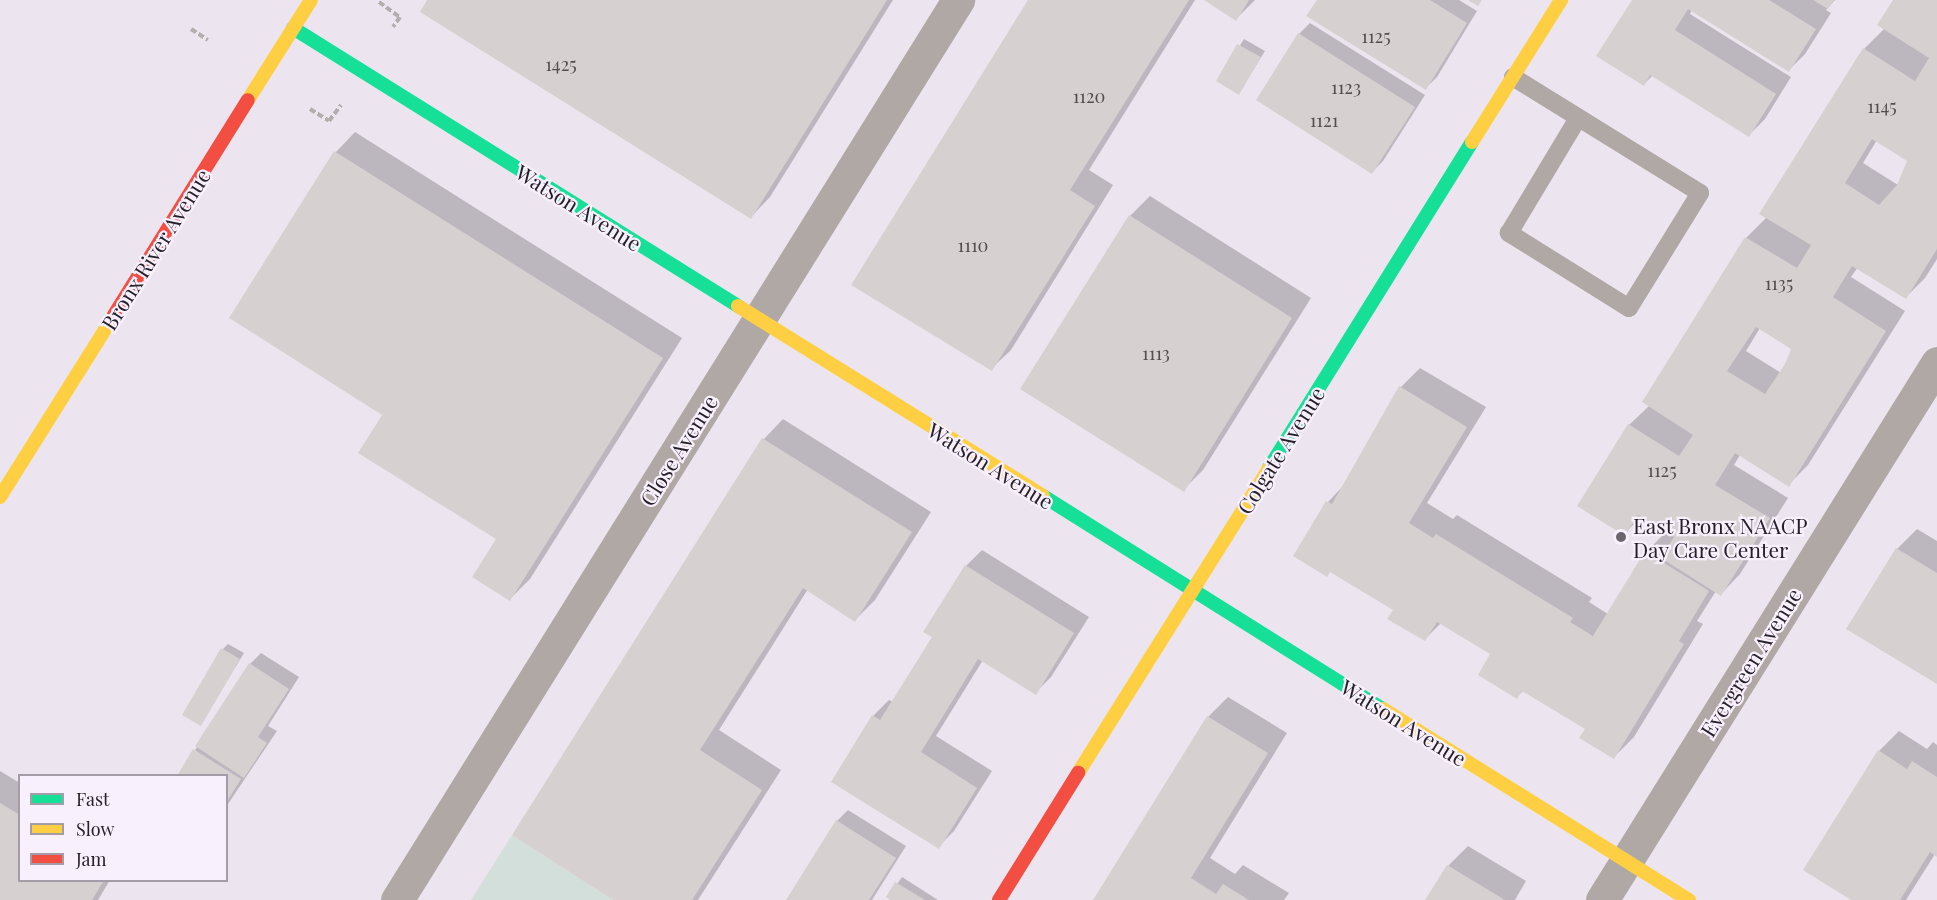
<!DOCTYPE html>
<html>
<head>
<meta charset="utf-8">
<style>
  body { margin:0 }
  #map { position:relative; width:1937px; height:900px; overflow:hidden; background:#ece5ef; font-family:"Playfair Display",serif }
  div>[style] { position:absolute }
  .green>* { inset:0; background:#d2dfda }
  .shadow>* { inset:0; background:#0003 }
  .building>* { inset:0; background:#d7d0d0 }
  .path>* { height:4px; margin-top:-2px; transform-origin:0; background:repeating-linear-gradient(90deg,#b3adae 0 6px,transparent 0 9px) }
  .lane>* { height:18px; margin:-9px; padding:0 9px; transform-origin:9px; border-radius:9px; background:#b0a8a4 }
  .street>* { height:33px; margin:-16.5px; padding:0 16.5px; transform-origin:16.5px; border-radius:16.5px; background:#b0a8a4 }
  .fast>* { height:14px; margin:-7px; padding:0 7px; transform-origin:7px; border-radius:7px; background:#16e098 }
  .slow>* { height:14px; margin:-7px; padding:0 7px; transform-origin:7px; border-radius:7px; background:#ffcf43 }
  .jam>* { height:14px; margin:-7px; padding:0 7px; transform-origin:7px; border-radius:7px; background:#f24e42 }
  .dots>* { width:16px; height:16px; translate:-50% -50%; box-sizing:border-box; border:3px solid #f9f0fe; border-radius:50% }
  span { translate:-50% -50%; white-space:nowrap; text-align:center; line-height:1.15; -webkit-text-stroke:4.5px #f9f0fe; paint-order:stroke }
  .number-label { font-size:18px; color:#524d52 }
  .number-label span { -webkit-text-stroke-width:0 }
  .street-label { font-size:21px; color:#252128 }
  .poi-label { font-size:21px; color:#252128 }
  .left { translate:0 -50%; text-align:left }
  .legend { position:absolute; left:18px; top:774px; width:210px; height:108px; box-sizing:border-box; background:#f9f0fe; border:2px solid #a49da8; margin:0; padding:8px 10px; list-style:none; font-size:18px; color:#252128 }
  .legend li { display:flex; align-items:center; gap:12px; height:30px }
  .legend b { width:30px; border:2px solid #a49da8 }
</style>
</head>
<body>
<div id="map">
  <div class="green">
    <div style="clip-path:polygon(512px 835px,613px 900px,471px 900px)"></div>
  </div>
  <div class="shadow">
    <div style="clip-path:polygon(429px 0,893px 0,770px 197px,751px 217px)"></div>
    <div style="clip-path:polygon(1030px 0,1195px 0,1089px 170px,1113px 185px,1011px 350px,991px 369px)"></div>
    <div style="clip-path:polygon(1207px 0,1255px 0,1236px 19px)"></div>
    <div style="clip-path:polygon(1318px 0,1459px 0,1477px 11px,1437px 77px,1426px 88px)"></div>
    <div style="clip-path:polygon(1633px 0,1835px 0,1826px 10px,1831px 13px,1805px 54px,1789px 70px,1692px 10px,1690px 14px,1791px 77px,1765px 119px,1749px 135px,1653px 75px,1644px 84px)"></div>
    <div style="clip-path:polygon(evenodd,1895px 0,1937px 0,1937px 259px,1925px 278px,1906px 297px,1858px 267px,1851px 277px,1905px 311px,1808px 465px,1788px 485px,1740px 455px,1734px 465px,1788px 498px,1740px 574px,1721px 594px,1716px 591px,1697px 621px,1703px 624px,1634px 737px,1614px 757px,1587px 728px,1524px 690px,1517px 697px,1492px 654px,1441px 623px,1425px 639px,1395px 609px,1328px 502px,1344px 485px,1401px 387px,1420px 368px,1486px 407px,1427px 503px,1453px 519px,1457px 515px,1592px 598px,1589px 602px,1608px 614px,1646px 552px,1667px 531px,1642px 516px,1624px 534px,1629px 425px,1650px 405px,1644px 402px,1746px 238px,1767px 217px,1761px 213px,1864px 49px,1885px 28px,1895px 0,1877px 140px,1909px 160px,1898px 185px,1863px 163px,1877px 140px,1895px 0,1760px 328px,1793px 348px,1781px 373px,1746px 351px,1760px 328px)"></div>
    <div style="clip-path:polygon(1310px 23px,1425px 95px,1383px 161px,1372px 172px,1299px 34px)"></div>
    <div style="clip-path:polygon(1244px 39px,1265px 51px,1239px 93px,1218px 81px)"></div>
    <div style="clip-path:polygon(355px 132px,682px 338px,530px 579px,510px 599px,498px 539px,384px 414px,231px 318px,336px 152px)"></div>
    <div style="clip-path:polygon(1150px 196px,1311px 298px,1203px 470px,1183px 490px,1130px 216px)"></div>
    <div style="clip-path:polygon(783px 419px,931px 512px,875px 600px,855px 620px,808px 589px,719px 730px,781px 770px,698px 900px,616px 900px,514px 835px,764px 439px)"></div>
    <div style="clip-path:polygon(1917px 529px,1937px 541px,1937px 682px,1897px 549px)"></div>
    <div style="clip-path:polygon(982px 550px,1089px 617px,1051px 677px,1035px 693px,983px 660px,936px 736px,992px 771px,954px 831px,938px 847px,873px 716px,889px 700px,893px 702px,934px 637px,966px 566px)"></div>
    <div style="clip-path:polygon(228px 644px,244px 653px,201px 724px,223px 649px)"></div>
    <div style="clip-path:polygon(261px 653px,299px 677px,268px 726px,277px 731px,226px 807px,226px 776px,195px 750px,250px 664px)"></div>
    <div style="clip-path:polygon(1228px 697px,1287px 733px,1210px 858px,1235px 874px,1243px 865px,1289px 893px,1284px 900px,1094px 900px,1208px 717px)"></div>
    <div style="clip-path:polygon(1899px 731px,1927px 749px,1933px 742px,1937px 745px,1937px 855px,1935px 854px,1906px 900px,1854px 900px,1805px 870px,1879px 751px)"></div>
    <div style="clip-path:polygon(0 771px,20px 783px,20px 880px,110px 880px,98px 900px,0 900px)"></div>
    <div style="clip-path:polygon(848px 810px,906px 846px,872px 900px,787px 900px,837px 821px)"></div>
    <div style="clip-path:polygon(1468px 846px,1526px 881px,1515px 900px,1427px 900px,1449px 865px)"></div>
    <div style="clip-path:polygon(902px 877px,938px 900px,893px 900px,888px 897px)"></div>
  </div>
  <div class="building">
    <div style="clip-path:polygon(427px 0,887px 0,751px 219px,420px 12px)"></div>
    <div style="clip-path:polygon(1028px 0,1189px 0,1070px 190px,1095px 206px,992px 371px,851px 285px)"></div>
    <div style="clip-path:polygon(1204px 0,1249px 0,1236px 21px)"></div>
    <div style="clip-path:polygon(1317px 0,1430px 0,1467px 23px,1426px 90px,1306px 16px)"></div>
    <div style="clip-path:polygon(1468px 0,1482px 0,1478px 6px)"></div>
    <div style="clip-path:polygon(1632px 0,1769px 0,1816px 29px,1789px 72px,1688px 9px,1675px 30px,1776px 94px,1749px 137px,1650px 75px,1644px 86px,1596px 56px)"></div>
    <div style="clip-path:polygon(1813px 0,1834px 0,1828px 9px)"></div>
    <div style="clip-path:polygon(evenodd,1893px 0,1937px 0,1937px 249px,1906px 299px,1852px 266px,1833px 297px,1886px 331px,1789px 487px,1735px 453px,1715px 485px,1770px 518px,1721px 596px,1661px 558px,1674px 537px,1638px 515px,1625px 536px,1577px 506px,1628px 424px,1679px 456px,1693px 435px,1642px 402px,1745px 237px,1797px 268px,1811px 245px,1759px 214px,1863px 48px,1915px 81px,1929px 58px,1877px 25px,1893px 0,1872px 139px,1907px 161px,1897px 185px,1879px 205px,1845px 183px,1872px 139px,1893px 0,1756px 327px,1791px 349px,1785px 364px,1765px 394px,1727px 371px,1756px 327px)"></div>
    <div style="clip-path:polygon(1298px 33px,1415px 107px,1372px 174px,1256px 100px)"></div>
    <div style="clip-path:polygon(1237px 44px,1261px 57px,1239px 95px,1216px 81px)"></div>
    <div style="clip-path:polygon(334px 151px,663px 358px,510px 601px,472px 577px,496px 539px,358px 453px,382px 415px,229px 318px)"></div>
    <div style="clip-path:polygon(1129px 215px,1292px 318px,1184px 492px,1020px 389px)"></div>
    <div style="clip-path:polygon(1399px 386px,1467px 427px,1409px 523px,1433px 538px,1436px 534px,1573px 618px,1570px 622px,1593px 636px,1645px 551px,1709px 591px,1679px 641px,1684px 644px,1614px 759px,1579px 738px,1585px 729px,1522px 691px,1517px 699px,1478px 675px,1490px 654px,1437px 622px,1425px 641px,1387px 619px,1393px 610px,1330px 572px,1327px 577px,1293px 556px,1326px 501px,1332px 504px)"></div>
    <div style="clip-path:polygon(762px 438px,912px 532px,855px 622px,803px 588px,700px 750px,762px 790px,692px 900px,613px 900px,512px 835px)"></div>
    <div style="clip-path:polygon(1896px 548px,1937px 573px,1937px 684px,1846px 629px)"></div>
    <div style="clip-path:polygon(965px 565px,1074px 633px,1036px 695px,978px 659px,921px 752px,977px 788px,939px 849px,831px 782px,872px 715px,880px 720px,932px 637px,923px 632px)"></div>
    <div style="clip-path:polygon(221px 648px,240px 659px,201px 726px,182px 715px)"></div>
    <div style="clip-path:polygon(249px 663px,289px 689px,258px 737px,267px 743px,244px 778px,195px 746px)"></div>
    <div style="clip-path:polygon(1207px 716px,1268px 753px,1191px 878px,1216px 894px,1223px 884px,1249px 900px,1093px 900px)"></div>
    <div style="clip-path:polygon(193px 749px,241px 779px,226px 803px,226px 776px,177px 776px)"></div>
    <div style="clip-path:polygon(1878px 750px,1907px 769px,1912px 761px,1937px 777px,1937px 857px,1930px 852px,1900px 900px,1851px 900px,1803px 870px)"></div>
    <div style="clip-path:polygon(0 803px,20px 815px,20px 880px,104px 880px,92px 900px,0 900px)"></div>
    <div style="clip-path:polygon(836px 820px,896px 858px,869px 900px,786px 900px)"></div>
    <div style="clip-path:polygon(1447px 865px,1505px 900px,1425px 900px)"></div>
    <div style="clip-path:polygon(895px 882px,925px 900px,890px 900px,886px 897px)"></div>
  </div>
  <div class="path">
    <div style="left:379px;top:2px;width:26px;rotate:36deg"></div>
    <div style="left:400px;top:17px;width:12px;rotate:125deg"></div>
    <div style="left:191px;top:29px;width:20px;rotate:33deg"></div>
    <div style="left:310px;top:109px;width:22px;rotate:32deg"></div>
    <div style="left:329px;top:121px;width:20px;rotate:-53deg"></div>
  </div>
  <div class="lane">
    <div style="left:1513px;top:77px;width:220px;rotate:31.8deg"></div>
    <div style="left:1700px;top:193px;width:135px;rotate:121.7deg"></div>
    <div style="left:1629px;top:308px;width:142px;rotate:-148deg"></div>
    <div style="left:1509px;top:233px;width:134px;rotate:-59deg"></div>
  </div>
  <div class="street">
    <div style="left:397px;top:900px;width:1061px;rotate:-58.06deg"></div>
    <div style="left:1602px;top:900px;width:633px;rotate:-58.04deg"></div>
  </div>
  <div class="fast">
    <div style="left:293px;top:28px;width:525px;rotate:31.99deg"></div>
    <div style="left:1269px;top:468px;width:384px;rotate:-58.1deg"></div>
    <div style="left:1043px;top:496px;width:401px;rotate:32.1deg"></div>
  </div>
  <div class="slow">
    <div style="left:248px;top:100px;width:118px;rotate:-57.8deg"></div>
    <div style="left:1472px;top:142px;width:168px;rotate:-57.9deg"></div>
    <div style="left:738px;top:306px;width:359px;rotate:31.9deg"></div>
    <div style="left:0;top:497px;width:215px;rotate:-57.9deg"></div>
    <div style="left:1383px;top:709px;width:361px;rotate:32deg"></div>
    <div style="left:1078px;top:773px;width:360px;rotate:-57.9deg"></div>
  </div>
  <div class="jam">
    <div style="left:114px;top:315px;width:253px;rotate:-58.1deg"></div>
    <div style="left:999px;top:900px;width:150px;rotate:-58.1deg"></div>
  </div>
  <div class="dots">
    <div style="left:1621px;top:537px;background:#6b666e"></div>
  </div>
  <div class="number-label">
    <span style="left:1376px;top:36px">1125</span>
    <span style="left:561px;top:64px">1425</span>
    <span style="left:1346px;top:87px">1123</span>
    <span style="left:1089px;top:96px">1120</span>
    <span style="left:1882px;top:106px">1145</span>
    <span style="left:1324px;top:120px">1121</span>
    <span style="left:973px;top:245px">1110</span>
    <span style="left:1779px;top:283px">1135</span>
    <span style="left:1156px;top:353px">1113</span>
    <span style="left:1662px;top:470px">1125</span>
  </div>
  <div class="street-label">
    <span style="left:579px;top:207px;rotate:32deg">Watson Avenue</span>
    <span style="left:155px;top:249px;rotate:-58deg">Bronx River Avenue</span>
    <span style="left:678px;top:450px;rotate:-58deg">Close Avenue</span>
    <span style="left:1280px;top:450px;rotate:-58deg">Colgate Avenue</span>
    <span style="left:991px;top:465px;rotate:32deg">Watson Avenue</span>
    <span style="left:1750px;top:662px;rotate:-58deg">Evergreen Avenue</span>
    <span style="left:1404px;top:722px;rotate:32deg">Watson Avenue</span>
  </div>
  <div class="poi-label">
    <span class="left" style="left:1633px;top:537px">East Bronx NAACP<br>Day Care Center</span>
  </div>
  <ul class="legend">
  <li><b style="height:8px;background:#16e098"></b>Fast</li>
  <li><b style="height:8px;background:#ffcf43"></b>Slow</li>
  <li><b style="height:8px;background:#f24e42"></b>Jam</li>
  </ul>
</div>
</body>
</html>
